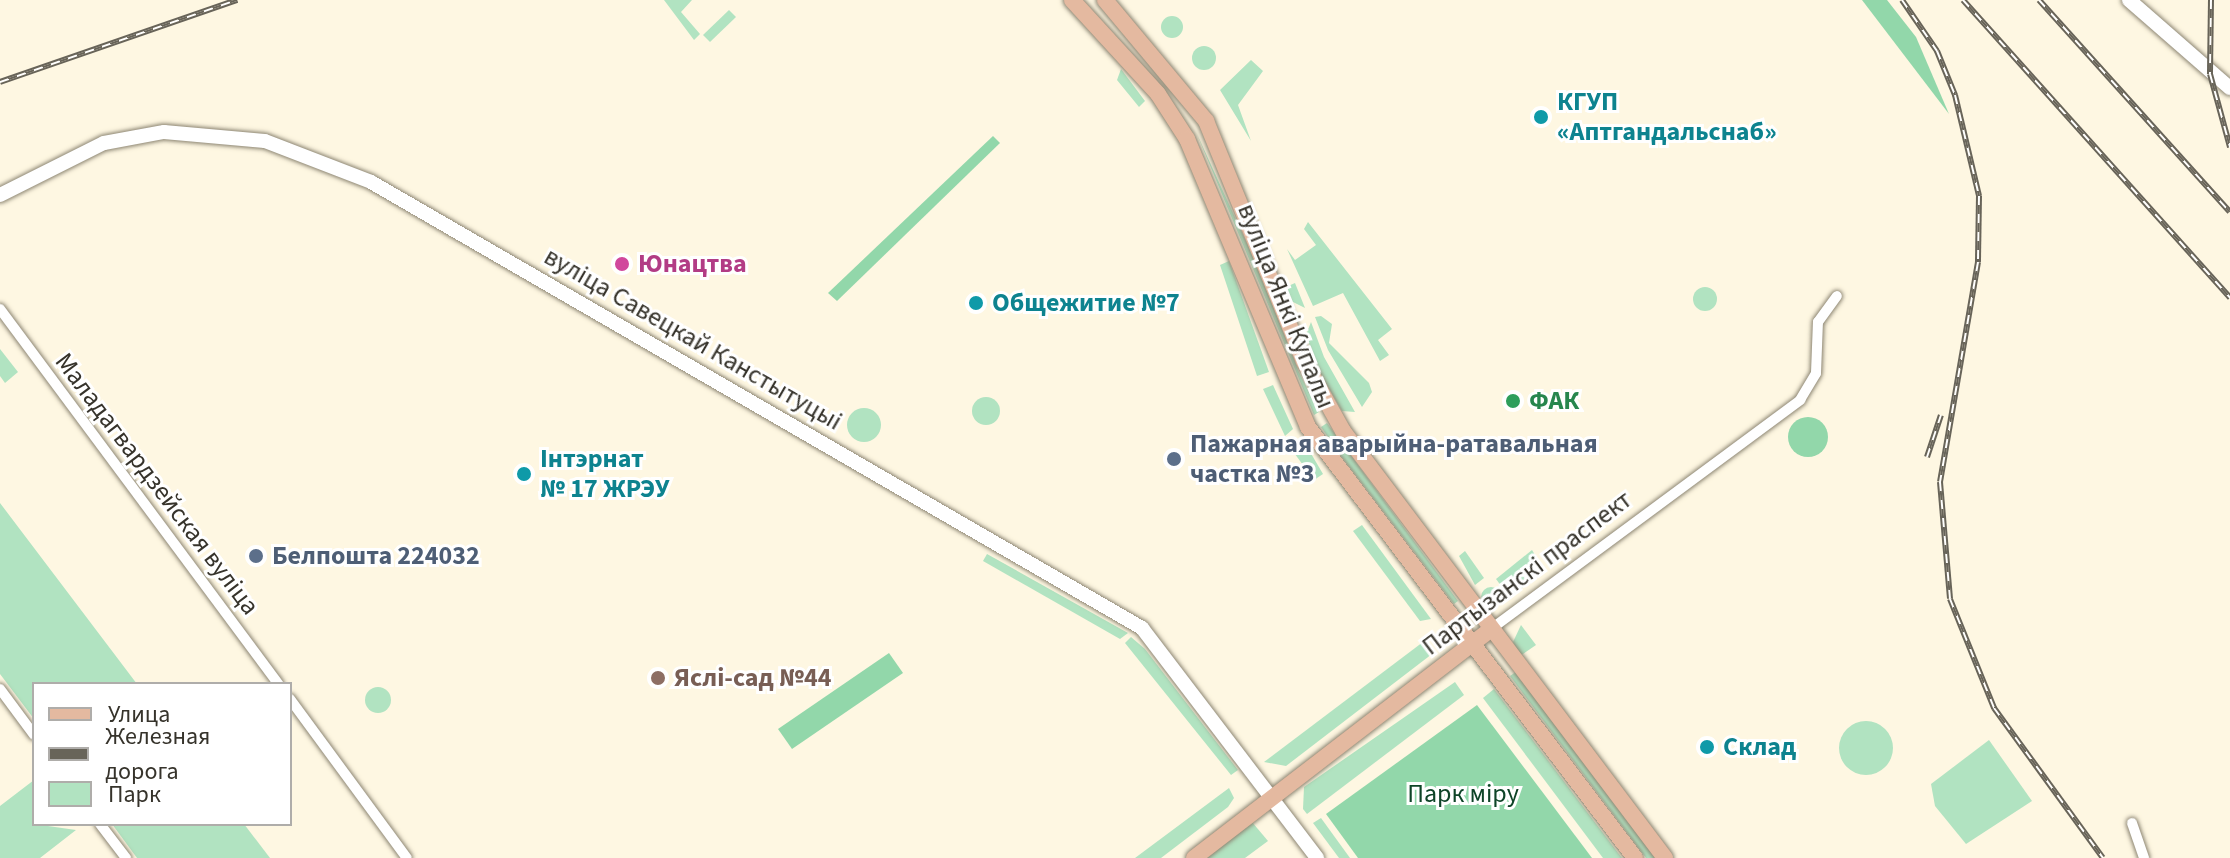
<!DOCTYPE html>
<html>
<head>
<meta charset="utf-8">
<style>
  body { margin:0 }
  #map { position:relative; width:2230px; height:858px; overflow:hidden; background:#fef7e2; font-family:"Source Sans 3",sans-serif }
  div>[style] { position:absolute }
  .green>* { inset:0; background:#b1e3c1 }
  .round { border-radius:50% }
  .forest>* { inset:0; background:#92d7aa }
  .roads { filter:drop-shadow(0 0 2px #8d8673) drop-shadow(0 0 2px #8d8673) }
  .street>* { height:10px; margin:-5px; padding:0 5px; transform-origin:5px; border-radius:5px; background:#fff }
  .secondary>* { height:14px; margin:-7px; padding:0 7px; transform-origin:7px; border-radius:7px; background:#fff }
  .primary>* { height:16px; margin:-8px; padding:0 8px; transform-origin:8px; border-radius:8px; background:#e4b9a0 }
  .rail>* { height:6px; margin-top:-3px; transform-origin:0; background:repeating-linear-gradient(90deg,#fff 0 9px,#686459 0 18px); box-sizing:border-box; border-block:2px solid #686459 }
  .dots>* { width:22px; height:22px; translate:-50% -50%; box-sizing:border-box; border:4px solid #fff; border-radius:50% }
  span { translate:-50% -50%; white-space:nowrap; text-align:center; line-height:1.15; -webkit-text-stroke:6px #fff; paint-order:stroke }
  .culture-label { font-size:26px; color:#0d838f; font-weight:700 }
  .left { translate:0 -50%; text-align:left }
  .hotel-label { font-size:26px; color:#b23c85; font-weight:700 }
  .street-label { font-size:26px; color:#36332b }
  .leisure-label { font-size:26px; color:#27864d; font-weight:700 }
  .service-label { font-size:26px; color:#4e5e75; font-weight:700 }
  .education-label { font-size:26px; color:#785e54; font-weight:700 }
  .park-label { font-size:26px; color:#0e4427 }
  .legend { position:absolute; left:32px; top:682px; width:260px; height:144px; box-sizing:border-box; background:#fff; border:2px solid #afadaa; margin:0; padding:10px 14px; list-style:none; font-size:24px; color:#36332b }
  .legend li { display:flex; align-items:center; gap:16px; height:40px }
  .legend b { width:40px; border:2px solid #afadaa }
</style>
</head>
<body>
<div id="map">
  <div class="green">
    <div style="clip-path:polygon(664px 0,692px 0,681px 12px,700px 34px,694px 40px)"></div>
    <div style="clip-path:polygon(729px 10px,736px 17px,710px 42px,703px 35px)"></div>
    <div class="round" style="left:1161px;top:16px;width:22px;height:22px"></div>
    <div class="round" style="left:1192px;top:46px;width:24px;height:24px"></div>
    <div style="clip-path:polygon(1251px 60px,1263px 71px,1238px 105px,1251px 141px,1220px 90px)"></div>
    <div style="clip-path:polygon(1121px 69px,1145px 101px,1139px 107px,1117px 80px)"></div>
    <div style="clip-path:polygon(1196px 132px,1260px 272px,1298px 370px,1319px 412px,1314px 415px)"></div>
    <div style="clip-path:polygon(1308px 222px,1392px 329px,1378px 340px,1389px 355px,1380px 361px,1343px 293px,1313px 306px,1287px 249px,1295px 260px,1316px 245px,1304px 229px)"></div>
    <div style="clip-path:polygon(1229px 261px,1269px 372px,1257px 376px,1220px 265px)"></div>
    <div style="clip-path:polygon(1295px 283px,1305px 308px,1291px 301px,1286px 287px)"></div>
    <div class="round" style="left:1693px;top:287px;width:24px;height:24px"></div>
    <div style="clip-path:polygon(1321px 316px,1332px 324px,1329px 343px,1369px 383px,1372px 392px,1362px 407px,1328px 350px,1315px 317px)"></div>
    <div style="clip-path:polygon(1311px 322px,1324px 357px,1355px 412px,1342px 411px,1319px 371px,1306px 335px)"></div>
    <div style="clip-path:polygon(0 349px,18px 372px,5px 383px,0 376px)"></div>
    <div style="clip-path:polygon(1273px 385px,1293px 429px,1285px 436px,1263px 389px)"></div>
    <div class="round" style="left:972px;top:397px;width:28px;height:28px"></div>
    <div class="round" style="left:847px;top:408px;width:34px;height:34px"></div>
    <div style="clip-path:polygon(1327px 423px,1458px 601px,1454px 604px,1338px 452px,1321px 427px)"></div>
    <div style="clip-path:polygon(1296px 442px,1306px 445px,1323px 474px,1314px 480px,1289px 446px)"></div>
    <div style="clip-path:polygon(0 503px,137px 684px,34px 684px,34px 719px,0 674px)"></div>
    <div style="clip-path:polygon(1362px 525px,1431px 619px,1420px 621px,1353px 531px)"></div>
    <div style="clip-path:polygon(1532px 550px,1544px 570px,1510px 598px,1496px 579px)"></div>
    <div style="clip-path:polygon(1465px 551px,1484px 578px,1475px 585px,1459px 556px)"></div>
    <div style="clip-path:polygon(987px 554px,1128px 633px,1120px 639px,983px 561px)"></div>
    <div class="round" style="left:1481px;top:587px;width:20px;height:20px"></div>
    <div style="clip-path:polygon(1521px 625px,1536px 645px,1520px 656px,1513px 642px)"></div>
    <div style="clip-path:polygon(1131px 637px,1145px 649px,1238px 770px,1231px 775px,1125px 643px)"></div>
    <div style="clip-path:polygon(1423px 642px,1432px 654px,1286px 766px,1264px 762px)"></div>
    <div style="clip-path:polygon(1517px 671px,1657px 858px,1646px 858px,1510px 676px)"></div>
    <div style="clip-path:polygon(1455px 682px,1464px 695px,1307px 814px,1303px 809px,1304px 787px)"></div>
    <div class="round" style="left:365px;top:687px;width:26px;height:26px"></div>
    <div style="clip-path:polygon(1494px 689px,1622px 858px,1603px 858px,1483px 698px)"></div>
    <div class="round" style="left:1839px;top:721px;width:54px;height:54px"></div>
    <div style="clip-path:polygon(1989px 740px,2032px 801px,1966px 844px,1935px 806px,1931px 784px)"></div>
    <div style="clip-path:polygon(34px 780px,34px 824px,76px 830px,40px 858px,0 858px,0 806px)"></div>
    <div style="clip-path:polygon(1229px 788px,1234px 798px,1228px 807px,1161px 858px,1135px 858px)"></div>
    <div style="clip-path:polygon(1321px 818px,1350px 858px,1339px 858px,1313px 823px)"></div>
    <div style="clip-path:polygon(1252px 822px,1268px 841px,1245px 858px,1203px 858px)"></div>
    <div style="clip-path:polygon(112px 824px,244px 824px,270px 858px,137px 858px)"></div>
  </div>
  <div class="forest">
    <div style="clip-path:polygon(1862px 0,1887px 0,1916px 37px,1949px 114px)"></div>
    <div style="clip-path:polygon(993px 136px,1000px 143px,837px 301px,828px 293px)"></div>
    <div class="round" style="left:1788px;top:417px;width:40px;height:40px"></div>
    <div style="clip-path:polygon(889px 653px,903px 673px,792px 749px,778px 729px)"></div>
    <div style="clip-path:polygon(1477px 705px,1592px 858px,1358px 858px,1326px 814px)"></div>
  </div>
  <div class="roads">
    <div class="street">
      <div style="left:0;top:309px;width:467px;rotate:53.4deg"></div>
      <div style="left:1491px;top:629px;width:385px;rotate:-36.5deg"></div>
      <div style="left:1800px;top:400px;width:31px;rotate:-59deg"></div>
      <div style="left:1816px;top:373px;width:51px;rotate:-87.8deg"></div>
      <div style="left:1818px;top:322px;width:32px;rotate:-54deg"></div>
      <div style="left:0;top:689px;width:57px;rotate:53.5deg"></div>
      <div style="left:290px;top:699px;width:197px;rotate:53.7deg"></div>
      <div style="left:2132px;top:823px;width:37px;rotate:71deg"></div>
      <div style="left:100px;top:824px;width:43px;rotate:52.6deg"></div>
    </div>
    <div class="secondary">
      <div style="left:2129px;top:0;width:134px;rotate:41.1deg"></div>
      <div style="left:0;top:195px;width:116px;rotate:-26.6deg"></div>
      <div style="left:104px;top:143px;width:61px;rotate:-10.4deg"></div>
      <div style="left:164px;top:132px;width:101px;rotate:5.1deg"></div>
      <div style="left:265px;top:141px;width:114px;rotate:21.1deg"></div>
      <div style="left:371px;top:182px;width:891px;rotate:30.05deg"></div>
      <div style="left:1142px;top:628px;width:289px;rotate:52.7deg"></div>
    </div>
    <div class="primary">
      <div style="left:1072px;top:0;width:127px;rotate:47.5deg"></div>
      <div style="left:1158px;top:94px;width:54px;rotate:57.2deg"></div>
      <div style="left:1187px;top:139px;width:312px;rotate:67.2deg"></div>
      <div style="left:1308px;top:427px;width:541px;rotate:52.81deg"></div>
      <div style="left:1105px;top:0;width:158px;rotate:50.1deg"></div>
      <div style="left:1206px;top:121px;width:259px;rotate:67.8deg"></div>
      <div style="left:1304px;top:361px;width:80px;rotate:60.9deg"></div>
      <div style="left:1343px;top:431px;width:535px;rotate:52.98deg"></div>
      <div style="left:1194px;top:858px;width:375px;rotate:-37.6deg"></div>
    </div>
  </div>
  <div class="rail">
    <div style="left:1902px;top:0;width:62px;rotate:55.5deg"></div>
    <div style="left:1937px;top:51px;width:48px;rotate:67.8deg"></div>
    <div style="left:1955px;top:95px;width:104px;rotate:76.6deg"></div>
    <div style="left:1979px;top:196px;width:66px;rotate:90.9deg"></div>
    <div style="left:1978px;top:262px;width:223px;rotate:99.8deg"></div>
    <div style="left:1940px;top:482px;width:117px;rotate:85.1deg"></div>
    <div style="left:1950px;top:599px;width:118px;rotate:68deg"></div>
    <div style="left:1994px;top:708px;width:185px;rotate:54deg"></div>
    <div style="left:1963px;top:0;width:400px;rotate:48.1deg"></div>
    <div style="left:2039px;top:0;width:285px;rotate:48deg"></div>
    <div style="left:2211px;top:0;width:74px;rotate:90.8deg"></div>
    <div style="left:2210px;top:74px;width:76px;rotate:74.7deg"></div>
    <div style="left:0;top:82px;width:251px;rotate:-19.1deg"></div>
    <div style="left:1927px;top:457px;width:44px;rotate:-71.6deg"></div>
  </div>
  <div class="dots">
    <div style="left:1541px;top:117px;background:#0f9aa8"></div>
    <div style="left:622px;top:264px;background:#d1479c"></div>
    <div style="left:976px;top:303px;background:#0f9aa8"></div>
    <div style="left:1513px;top:401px;background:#2e9e5b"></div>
    <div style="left:1174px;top:459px;background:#5c6f8a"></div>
    <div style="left:524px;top:474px;background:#0f9aa8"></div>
    <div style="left:256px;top:556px;background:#5c6f8a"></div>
    <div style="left:658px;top:678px;background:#8d6e63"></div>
    <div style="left:1707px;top:747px;background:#0f9aa8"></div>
  </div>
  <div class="culture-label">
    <span class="left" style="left:1557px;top:117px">КГУП<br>«Аптгандальснаб»</span>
    <span class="left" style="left:992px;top:303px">Общежитие №7</span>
    <span class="left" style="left:540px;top:474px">Інтэрнат<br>№ 17 ЖРЭУ</span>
    <span class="left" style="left:1723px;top:747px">Склад</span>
  </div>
  <div class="hotel-label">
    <span class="left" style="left:638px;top:264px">Юнацтва</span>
  </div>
  <div class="street-label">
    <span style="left:1286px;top:306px;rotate:68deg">вуліца Янкі Купалы</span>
    <span style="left:693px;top:339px;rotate:30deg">вуліца Савецкай Канстытуцыі</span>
    <span style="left:157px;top:484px;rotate:53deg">Маладагвардзейская вуліца</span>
    <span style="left:1527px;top:573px;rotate:-37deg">Партызанскі праспект</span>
  </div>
  <div class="leisure-label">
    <span class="left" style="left:1529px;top:401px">ФАК</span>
  </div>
  <div class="service-label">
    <span class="left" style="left:1190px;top:459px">Пажарная аварыйна-ратавальная<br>частка №3</span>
    <span class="left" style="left:272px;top:556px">Белпошта 224032</span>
  </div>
  <div class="education-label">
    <span class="left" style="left:674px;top:678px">Яслі-сад №44</span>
  </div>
  <div class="park-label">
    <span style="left:1463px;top:794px">Парк міру</span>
  </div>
  <ul class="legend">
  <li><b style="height:10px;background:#e4b9a0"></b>Улица</li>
  <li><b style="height:10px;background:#686459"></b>Железная дорога</li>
  <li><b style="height:22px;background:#b1e3c1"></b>Парк</li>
  </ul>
</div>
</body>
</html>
